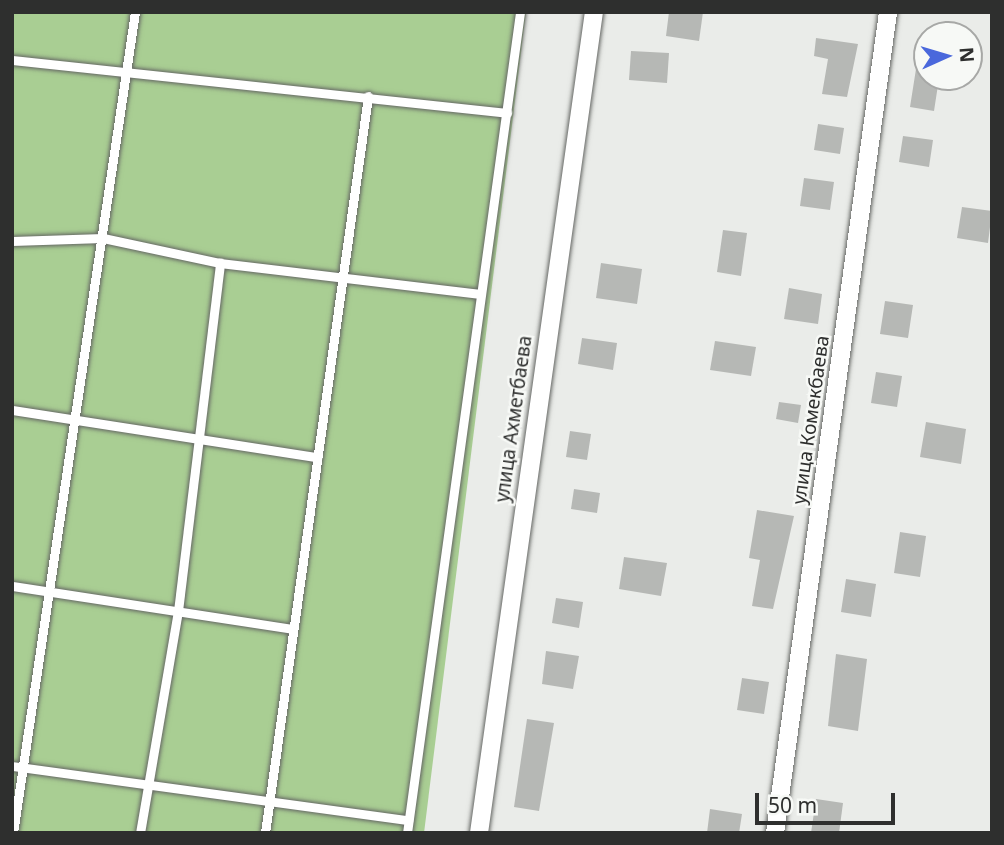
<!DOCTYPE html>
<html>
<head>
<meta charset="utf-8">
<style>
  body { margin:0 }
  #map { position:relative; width:1004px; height:845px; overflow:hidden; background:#eaece9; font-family:"Noto Sans",sans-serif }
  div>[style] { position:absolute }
  .green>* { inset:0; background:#a9ce93 }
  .building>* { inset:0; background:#b6b8b5 }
  .roads { filter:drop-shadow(0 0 2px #656764) drop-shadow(0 0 2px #656764) }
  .lane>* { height:9px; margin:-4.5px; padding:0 4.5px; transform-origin:4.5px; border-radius:4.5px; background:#fff }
  .street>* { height:18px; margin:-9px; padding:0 9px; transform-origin:9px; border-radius:9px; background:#fff }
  span { translate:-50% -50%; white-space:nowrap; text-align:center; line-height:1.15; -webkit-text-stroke:5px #f7f9f6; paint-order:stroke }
  .street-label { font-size:19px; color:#2e2f2e }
  .frame { position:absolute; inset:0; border:14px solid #2e2f2e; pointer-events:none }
  .north { position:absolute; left:913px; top:21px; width:70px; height:70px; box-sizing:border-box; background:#f7f9f6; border:2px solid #a7a8a6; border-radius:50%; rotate:86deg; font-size:19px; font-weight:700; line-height:28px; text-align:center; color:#2e2f2e }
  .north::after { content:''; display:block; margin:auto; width:24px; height:32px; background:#4a68dc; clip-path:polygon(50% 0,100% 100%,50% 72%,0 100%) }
  .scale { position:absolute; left:755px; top:793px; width:140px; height:32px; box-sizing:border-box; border:4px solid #2e2f2e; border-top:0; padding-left:9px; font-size:21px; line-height:24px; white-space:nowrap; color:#2e2f2e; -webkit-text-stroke:5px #f7f9f6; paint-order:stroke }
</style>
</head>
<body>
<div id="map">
  <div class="green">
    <div style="clip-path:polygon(12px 12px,526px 12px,424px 833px,12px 833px)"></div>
  </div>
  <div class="building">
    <div style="clip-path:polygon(669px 12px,703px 12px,699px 41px,666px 36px)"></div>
    <div style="clip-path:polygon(816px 38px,858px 44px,847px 97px,822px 94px,828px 59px,814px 56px)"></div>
    <div style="clip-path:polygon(919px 50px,927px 51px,927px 83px,938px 85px,934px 111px,910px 107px)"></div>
    <div style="clip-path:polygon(631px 51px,669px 53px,667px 83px,629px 80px)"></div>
    <div style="clip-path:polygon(818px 124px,844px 128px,840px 154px,814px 150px)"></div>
    <div style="clip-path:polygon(903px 136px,933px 140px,929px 167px,899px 162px)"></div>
    <div style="clip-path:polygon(804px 178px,834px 182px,830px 210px,800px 206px)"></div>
    <div style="clip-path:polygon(962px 207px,992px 211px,988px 243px,957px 238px)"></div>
    <div style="clip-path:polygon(723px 230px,747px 233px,741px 276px,717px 272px)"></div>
    <div style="clip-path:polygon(601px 263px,642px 269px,637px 304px,596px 298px)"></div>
    <div style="clip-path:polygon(789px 288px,822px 294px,818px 324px,784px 319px)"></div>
    <div style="clip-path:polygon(885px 301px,913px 305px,908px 338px,880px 334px)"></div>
    <div style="clip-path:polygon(582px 338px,617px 343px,613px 370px,578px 364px)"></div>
    <div style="clip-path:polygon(715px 341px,756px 347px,751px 376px,710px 370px)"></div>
    <div style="clip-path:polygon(876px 372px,902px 376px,897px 407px,871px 403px)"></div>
    <div style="clip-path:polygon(779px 402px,801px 405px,798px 423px,776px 419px)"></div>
    <div style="clip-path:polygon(926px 422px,966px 429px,961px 464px,920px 457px)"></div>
    <div style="clip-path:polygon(570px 431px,591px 434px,587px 460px,566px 457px)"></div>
    <div style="clip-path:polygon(574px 489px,600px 493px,597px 513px,571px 509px)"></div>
    <div style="clip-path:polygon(757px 510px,794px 516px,773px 609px,752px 606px,760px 560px,749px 558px)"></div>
    <div style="clip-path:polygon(900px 532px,926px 536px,920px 577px,894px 573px)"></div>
    <div style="clip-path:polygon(624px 557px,667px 563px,661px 596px,619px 589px)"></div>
    <div style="clip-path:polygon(846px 579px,876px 584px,871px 617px,841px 612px)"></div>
    <div style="clip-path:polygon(556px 598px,583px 602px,579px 628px,552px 623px)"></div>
    <div style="clip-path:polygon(546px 651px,579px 656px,573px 689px,542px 684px)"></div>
    <div style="clip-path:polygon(836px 654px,867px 659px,858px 731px,828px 726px)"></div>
    <div style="clip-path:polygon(742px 678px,769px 682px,764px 714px,737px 710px)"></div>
    <div style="clip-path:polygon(527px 719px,554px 723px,539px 811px,514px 807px)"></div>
    <div style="clip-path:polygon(816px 799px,843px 803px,839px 833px,811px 833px)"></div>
    <div style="clip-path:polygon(710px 809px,742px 814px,739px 833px,707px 833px)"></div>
  </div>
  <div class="roads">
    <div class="lane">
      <div style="left:12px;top:60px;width:498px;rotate:6.1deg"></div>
      <div style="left:12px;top:241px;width:91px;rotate:-1.9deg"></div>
      <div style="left:103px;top:238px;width:120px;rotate:12.1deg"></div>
      <div style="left:220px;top:263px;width:262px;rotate:6.8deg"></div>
      <div style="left:12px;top:410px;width:309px;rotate:8.8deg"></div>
      <div style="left:12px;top:586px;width:284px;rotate:8.7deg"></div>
      <div style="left:12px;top:766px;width:400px;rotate:7.8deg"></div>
      <div style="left:13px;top:833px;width:830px;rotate:-81.55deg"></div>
      <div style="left:140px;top:833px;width:225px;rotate:-80.3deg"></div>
      <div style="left:178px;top:611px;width:351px;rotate:-83.1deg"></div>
      <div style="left:265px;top:833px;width:744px;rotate:-82.04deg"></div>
      <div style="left:407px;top:833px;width:829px;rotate:-82.16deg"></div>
    </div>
    <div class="street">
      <div style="left:479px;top:833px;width:829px;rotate:-82.03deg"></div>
      <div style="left:775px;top:833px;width:829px;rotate:-82.16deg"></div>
    </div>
  </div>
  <div class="street-label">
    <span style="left:514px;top:419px;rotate:-82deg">улица Ахметбаева</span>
    <span style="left:811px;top:420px;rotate:-82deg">улица Комекбаева</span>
  </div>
  <div class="frame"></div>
  <div class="north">N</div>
  <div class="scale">50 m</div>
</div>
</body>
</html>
